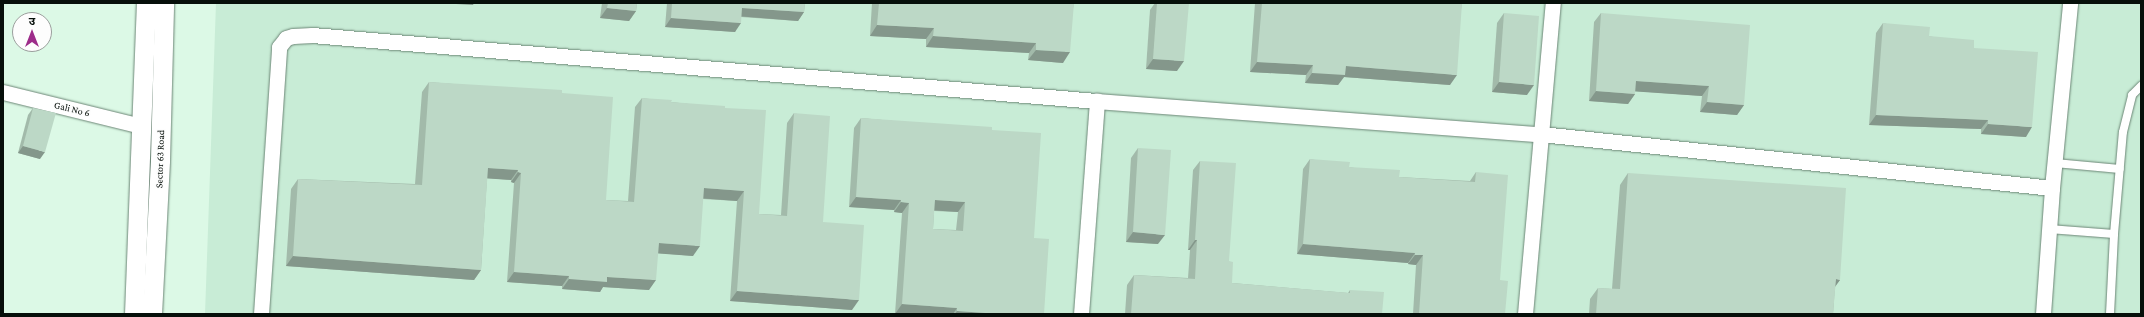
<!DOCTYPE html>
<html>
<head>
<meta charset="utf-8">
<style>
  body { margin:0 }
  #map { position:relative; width:2144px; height:317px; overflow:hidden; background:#dcf9e6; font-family:"Crimson Pro","Noto Sans Devanagari",serif }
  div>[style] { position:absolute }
  .built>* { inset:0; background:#c8ecd6 }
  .roads { filter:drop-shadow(0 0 1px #6c8676) drop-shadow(0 0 1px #6c8676) }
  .service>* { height:8px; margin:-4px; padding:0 4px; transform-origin:4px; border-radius:4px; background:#fff }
  .minor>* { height:15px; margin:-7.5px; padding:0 7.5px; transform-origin:7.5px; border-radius:7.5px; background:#fff }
  .tertiary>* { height:19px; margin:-9.5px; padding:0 9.5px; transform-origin:9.5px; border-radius:9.5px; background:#fff }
  .wall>* { inset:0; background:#a2baaa }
  .shaded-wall>* { inset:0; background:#84978b }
  .building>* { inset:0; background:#bcd8c6 }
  span { translate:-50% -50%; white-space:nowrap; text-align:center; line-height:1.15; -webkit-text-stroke:3px #fdfdfd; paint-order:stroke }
  .street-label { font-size:10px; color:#060f0a }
  .frame { position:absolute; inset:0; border:4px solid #060f0a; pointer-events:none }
  .north { position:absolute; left:12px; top:12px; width:40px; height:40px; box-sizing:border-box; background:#fdfdfd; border:1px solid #9a9e9c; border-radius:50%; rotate:0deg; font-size:11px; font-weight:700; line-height:16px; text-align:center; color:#060f0a }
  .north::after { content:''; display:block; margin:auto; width:14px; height:18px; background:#9d2c8a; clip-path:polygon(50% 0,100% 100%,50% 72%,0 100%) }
</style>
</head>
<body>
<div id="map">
  <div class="built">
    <div style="clip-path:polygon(216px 3px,2141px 3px,2141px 314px,205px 314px)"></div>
  </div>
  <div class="roads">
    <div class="service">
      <div style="left:2055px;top:163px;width:65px;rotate:5.3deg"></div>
      <div style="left:2049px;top:229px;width:65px;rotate:4.4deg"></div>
      <div style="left:2110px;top:314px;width:80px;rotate:-87.1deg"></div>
      <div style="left:2114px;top:234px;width:102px;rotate:-85deg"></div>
      <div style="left:2123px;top:132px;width:38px;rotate:-76deg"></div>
      <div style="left:2132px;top:95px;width:13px;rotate:-45deg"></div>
    </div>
    <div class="minor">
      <div style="left:3px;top:92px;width:142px;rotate:13.8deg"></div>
      <div style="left:261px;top:314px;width:268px;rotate:-86.1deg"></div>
      <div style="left:279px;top:47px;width:11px;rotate:-52deg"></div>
      <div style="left:286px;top:38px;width:7px;rotate:-16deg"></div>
      <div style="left:293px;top:36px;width:19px;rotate:-3deg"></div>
      <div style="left:312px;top:35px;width:788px;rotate:4.81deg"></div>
      <div style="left:1097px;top:101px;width:445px;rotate:4.3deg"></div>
      <div style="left:1541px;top:134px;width:514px;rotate:6.03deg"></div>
      <div style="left:1081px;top:314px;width:214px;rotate:-85.7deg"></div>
      <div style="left:1525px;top:314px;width:312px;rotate:-84.9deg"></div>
      <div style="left:2043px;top:314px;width:126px;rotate:-85.9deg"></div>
      <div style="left:2052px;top:188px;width:186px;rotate:-84.4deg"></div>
    </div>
    <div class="tertiary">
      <div style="left:134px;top:314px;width:311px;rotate:-87.8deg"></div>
      <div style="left:152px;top:314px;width:154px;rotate:-87deg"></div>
      <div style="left:160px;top:160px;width:157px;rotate:-88.5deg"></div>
    </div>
  </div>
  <div class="wall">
    <div style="clip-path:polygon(602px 3px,637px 3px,636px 11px,629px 21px,600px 18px)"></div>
    <div style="clip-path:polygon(667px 3px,805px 3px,804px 12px,798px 21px,741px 17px,735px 32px,665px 27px)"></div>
    <div style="clip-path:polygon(872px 3px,1074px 3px,1063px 63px,1028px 60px,1029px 53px,926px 47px,926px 39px,870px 36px)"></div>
    <div style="clip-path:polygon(1155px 3px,1157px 3px,1177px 71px,1146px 69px,1150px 10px)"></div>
    <div style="clip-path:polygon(1255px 3px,1462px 3px,1450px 85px,1344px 77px,1338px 85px,1305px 83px,1306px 75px,1250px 72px)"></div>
    <div style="clip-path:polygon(1504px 13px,1527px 95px,1492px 92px,1497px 23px)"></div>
    <div style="clip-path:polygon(1601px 13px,1744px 105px,1737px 115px,1700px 112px,1702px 96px,1635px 91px,1635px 94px,1628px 104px,1589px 101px,1594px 22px)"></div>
    <div style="clip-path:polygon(1883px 23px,1929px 36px,1974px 48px,2026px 137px,1981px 134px,1981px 129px,1869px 125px,1876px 33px)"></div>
    <div style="clip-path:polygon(429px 82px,562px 93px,606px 200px,628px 201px,635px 107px,642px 98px,671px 102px,725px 108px,759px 214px,781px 215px,787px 123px,794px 113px,823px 222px,852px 310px,730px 301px,737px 201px,703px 199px,693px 256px,658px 253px,649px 290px,603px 287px,600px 292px,562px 289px,562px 286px,507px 282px,514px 183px,511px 182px,511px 180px,487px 178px,481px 270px,474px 280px,286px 266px,291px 189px,298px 179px,415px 184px,422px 92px)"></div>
    <div style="clip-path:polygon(33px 108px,40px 159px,18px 153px,28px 115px)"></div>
    <div style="clip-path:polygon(evenodd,861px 118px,992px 130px,1034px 238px,1044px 314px,895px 314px,902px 213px,894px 212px,894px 210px,849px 207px,854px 128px,861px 118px,934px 211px,958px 212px,956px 230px,933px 229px,934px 211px)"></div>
    <div style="clip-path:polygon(1138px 148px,1158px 244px,1126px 242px,1131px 158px)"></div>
    <div style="clip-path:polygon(1310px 159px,1399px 177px,1470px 181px,1476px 172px,1500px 280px,1505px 314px,1413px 314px,1416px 265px,1408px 264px,1408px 263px,1297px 254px,1303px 169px)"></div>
    <div style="clip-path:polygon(1200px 161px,1229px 261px,1232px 283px,1348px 293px,1350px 290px,1382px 314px,1125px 314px,1127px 285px,1134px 275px,1188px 278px,1190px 250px,1188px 250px,1193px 170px)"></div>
    <div style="clip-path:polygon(1628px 173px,1840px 280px,1835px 286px,1833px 314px,1589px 314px,1590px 299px,1598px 288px,1612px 289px,1620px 185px)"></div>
  </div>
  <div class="shaded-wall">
    <div style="clip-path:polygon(439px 3px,474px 3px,473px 5px)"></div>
    <div style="clip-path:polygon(607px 8px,636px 11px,629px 21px,600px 18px)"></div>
    <div style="clip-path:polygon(742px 8px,804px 12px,798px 21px,736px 16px)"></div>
    <div style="clip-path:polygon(671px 18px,741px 23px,735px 32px,665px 27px)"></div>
    <div style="clip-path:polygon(877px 25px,934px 28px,926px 39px,870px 36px)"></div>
    <div style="clip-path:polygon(933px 36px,1036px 43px,1029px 53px,926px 47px)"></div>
    <div style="clip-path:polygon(1036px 50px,1070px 52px,1063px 63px,1028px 60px)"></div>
    <div style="clip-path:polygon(1153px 59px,1184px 61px,1177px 71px,1146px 69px)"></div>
    <div style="clip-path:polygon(1257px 62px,1313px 65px,1306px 75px,1250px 72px)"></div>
    <div style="clip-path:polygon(1346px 66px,1457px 75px,1450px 85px,1344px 77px,1338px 85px,1305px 83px,1312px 73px)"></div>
    <div style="clip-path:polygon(1636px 81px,1709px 86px,1702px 96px,1629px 91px)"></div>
    <div style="clip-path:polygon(1499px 82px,1534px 85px,1527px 95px,1492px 92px)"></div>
    <div style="clip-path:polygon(1596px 91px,1635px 94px,1628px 104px,1589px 101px)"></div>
    <div style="clip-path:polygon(1707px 102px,1744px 105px,1737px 115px,1700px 112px)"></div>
    <div style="clip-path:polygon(1876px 115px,1988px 120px,1981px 129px,1869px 125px)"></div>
    <div style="clip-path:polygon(1988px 124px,2032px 127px,2026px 137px,1981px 134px)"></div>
    <div style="clip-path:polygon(23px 146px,45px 152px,40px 159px,18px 153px)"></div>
    <div style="clip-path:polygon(488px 168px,518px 170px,511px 180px,481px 178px)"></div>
    <div style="clip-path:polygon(518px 172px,521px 173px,514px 183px,511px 182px)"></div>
    <div style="clip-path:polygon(704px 188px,744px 191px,737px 201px,697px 198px)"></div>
    <div style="clip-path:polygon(856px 197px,901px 200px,894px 210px,849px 207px)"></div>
    <div style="clip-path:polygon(935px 200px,965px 202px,958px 212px,928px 210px)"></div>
    <div style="clip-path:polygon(901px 202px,909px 203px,902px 213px,894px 212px)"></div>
    <div style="clip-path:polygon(1133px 232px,1165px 235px,1158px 244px,1126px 242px)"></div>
    <div style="clip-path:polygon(1195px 240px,1197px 240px,1190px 250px,1188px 250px)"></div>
    <div style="clip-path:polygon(659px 243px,700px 246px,693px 256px,652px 253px)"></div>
    <div style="clip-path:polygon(1303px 244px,1415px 253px,1408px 263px,1297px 254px)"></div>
    <div style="clip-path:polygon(1415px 255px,1423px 255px,1416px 265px,1408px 264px)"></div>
    <div style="clip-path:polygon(293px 256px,481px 270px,474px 280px,286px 266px)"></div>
    <div style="clip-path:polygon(514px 272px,569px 276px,562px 286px,507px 282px)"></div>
    <div style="clip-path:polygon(607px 277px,656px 280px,649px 290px,603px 287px,600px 292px,562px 289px,569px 279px)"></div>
    <div style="clip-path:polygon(1836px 279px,1840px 280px,1832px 291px)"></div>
    <div style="clip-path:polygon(737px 291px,859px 300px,852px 310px,730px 301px)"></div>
    <div style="clip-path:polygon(902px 304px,957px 308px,953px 314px,895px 314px)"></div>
    <div style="clip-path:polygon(957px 311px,1000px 314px,955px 314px)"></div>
  </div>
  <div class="building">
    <div style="clip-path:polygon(608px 3px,637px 3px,636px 11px,607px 8px)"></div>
    <div style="clip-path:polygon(672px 3px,805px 3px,804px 12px,742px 8px,741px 23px,671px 18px)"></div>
    <div style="clip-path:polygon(879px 3px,1074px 3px,1070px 52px,1036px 50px,1036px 43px,933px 36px,934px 28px,877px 25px)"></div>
    <div style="clip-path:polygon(1157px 3px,1189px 3px,1184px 61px,1153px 59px)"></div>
    <div style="clip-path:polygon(1262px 3px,1462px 3px,1457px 75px,1346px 66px,1345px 75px,1312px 73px,1313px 65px,1257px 62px)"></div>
    <div style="clip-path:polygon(1504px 13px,1539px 16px,1534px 85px,1499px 82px)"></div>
    <div style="clip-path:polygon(1601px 13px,1750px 25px,1744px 105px,1707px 102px,1709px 86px,1636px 81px,1635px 94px,1596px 91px)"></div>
    <div style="clip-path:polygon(1883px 23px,1930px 27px,1929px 36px,1974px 40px,1974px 48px,2038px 52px,2032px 127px,1988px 124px,1988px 120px,1876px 115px)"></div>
    <div style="clip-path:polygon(429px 82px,562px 90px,562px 93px,613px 97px,606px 200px,634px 202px,642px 98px,672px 100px,671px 102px,725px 106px,725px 108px,766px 110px,759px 214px,787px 216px,794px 113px,830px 116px,823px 222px,864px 225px,859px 300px,737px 291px,744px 191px,704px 188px,700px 246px,659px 243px,656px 280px,607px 277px,607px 282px,569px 279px,569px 276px,514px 272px,521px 173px,518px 172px,518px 170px,488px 168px,481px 270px,293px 256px,298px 179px,422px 185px)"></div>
    <div style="clip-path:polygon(33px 108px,56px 113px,45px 152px,23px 146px)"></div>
    <div style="clip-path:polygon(evenodd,861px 118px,992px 127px,992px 130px,1041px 133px,1034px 238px,1049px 239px,1044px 314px,1000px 314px,957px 311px,957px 308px,902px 304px,909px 203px,901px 202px,901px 200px,856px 197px,861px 118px,935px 200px,965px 202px,963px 231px,933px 229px,935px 200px)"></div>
    <div style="clip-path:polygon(1138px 148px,1171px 150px,1165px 235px,1133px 232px)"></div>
    <div style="clip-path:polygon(1310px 159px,1350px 162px,1349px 167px,1400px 170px,1399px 177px,1475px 182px,1476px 172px,1508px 175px,1500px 280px,1508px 281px,1505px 314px,1419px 314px,1423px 255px,1415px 255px,1415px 253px,1303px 244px)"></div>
    <div style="clip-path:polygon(1200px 161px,1236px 163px,1229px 261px,1233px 262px,1232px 283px,1350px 293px,1350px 290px,1384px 292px,1382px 314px,1131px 314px,1134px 275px,1195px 279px,1197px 240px,1195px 240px)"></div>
    <div style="clip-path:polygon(1628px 173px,1846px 188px,1840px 280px,1836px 279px,1833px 314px,1596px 314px,1598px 288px,1620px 289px)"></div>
  </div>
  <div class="street-label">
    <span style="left:72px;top:109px;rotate:14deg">Gali No 6</span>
    <span style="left:160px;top:159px;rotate:-88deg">Sector 63 Road</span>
  </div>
  <div class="frame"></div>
  <div class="north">उ</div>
</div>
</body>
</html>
